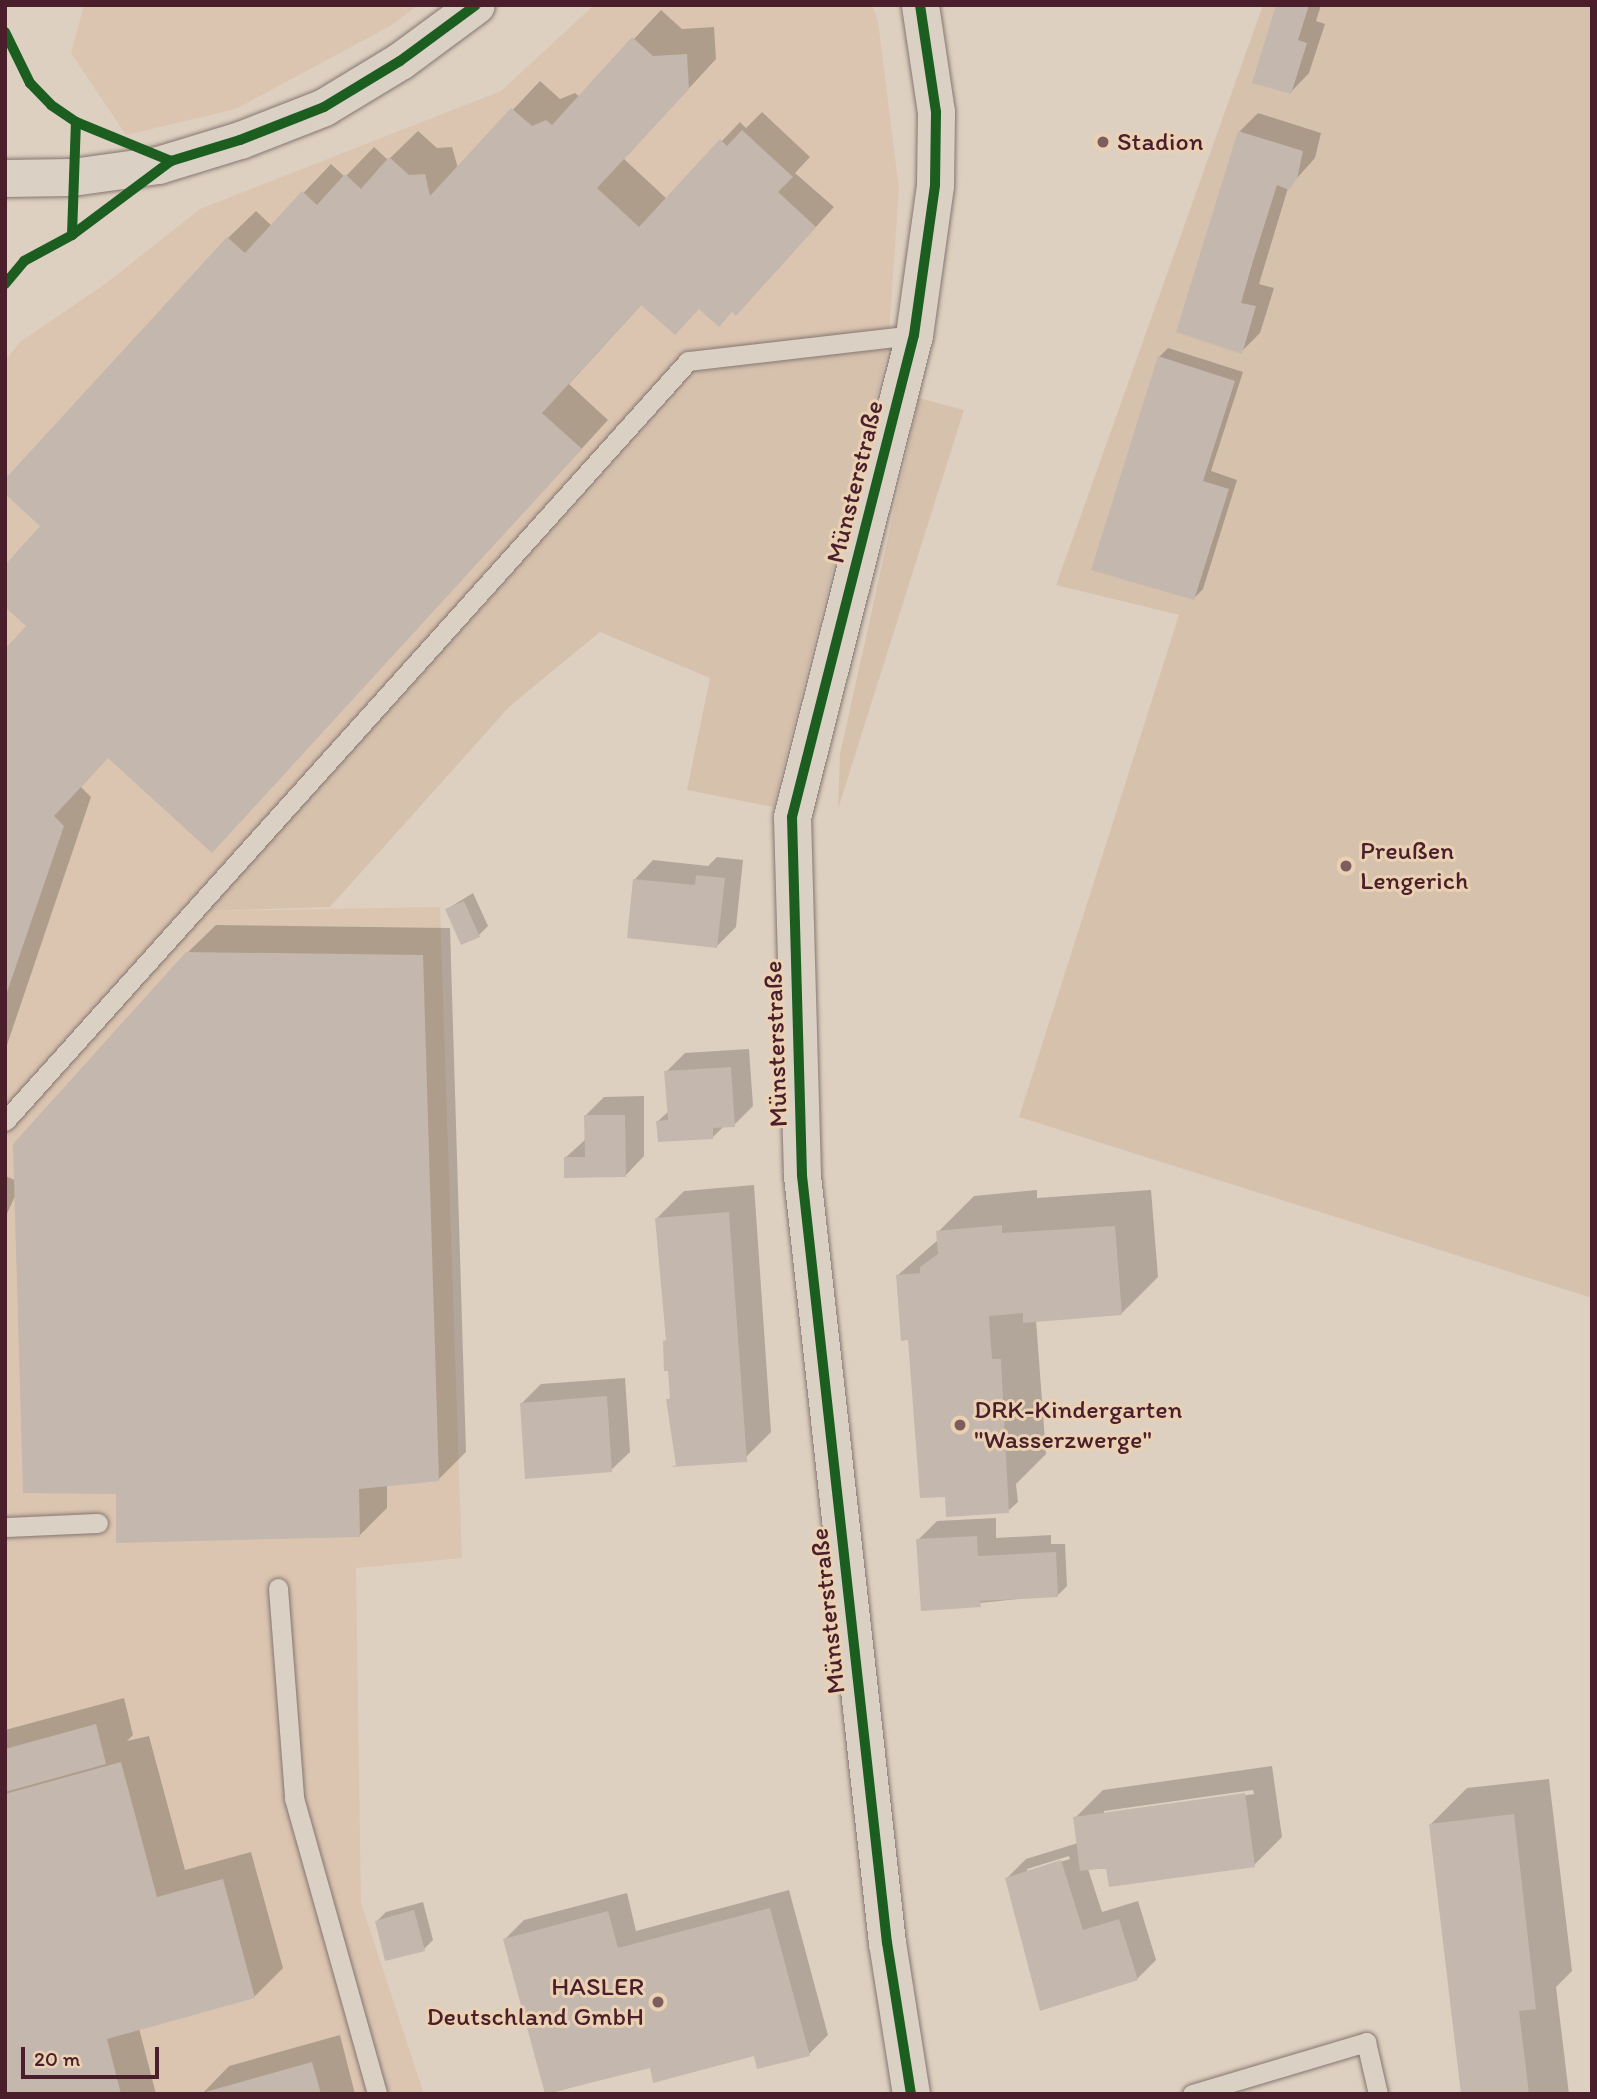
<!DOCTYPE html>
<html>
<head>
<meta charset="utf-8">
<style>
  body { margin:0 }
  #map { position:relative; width:1597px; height:2099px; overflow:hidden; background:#ded0c0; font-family:Itim,sans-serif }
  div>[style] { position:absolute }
  .built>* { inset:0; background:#dbc5b0 }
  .green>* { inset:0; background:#d6c1ad }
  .shadow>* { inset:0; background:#0003 }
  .building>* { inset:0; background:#c4b7ad }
  .roads { filter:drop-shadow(0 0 2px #857671) drop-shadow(0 0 2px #857671) }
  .service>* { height:19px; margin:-9.5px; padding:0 9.5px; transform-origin:9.5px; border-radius:9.5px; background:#dad0c4 }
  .minor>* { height:37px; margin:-18.5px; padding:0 18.5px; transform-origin:18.5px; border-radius:18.5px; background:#dad0c4 }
  .cycleway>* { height:10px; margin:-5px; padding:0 5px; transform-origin:5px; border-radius:5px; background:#1b5e20 }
  .dots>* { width:19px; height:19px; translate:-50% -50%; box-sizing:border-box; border:4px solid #ebd1b3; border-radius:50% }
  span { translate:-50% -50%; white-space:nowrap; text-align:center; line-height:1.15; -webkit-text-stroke:6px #ebd1b3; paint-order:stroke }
  .poi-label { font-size:26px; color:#4a1f2b }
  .left { translate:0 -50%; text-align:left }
  .right { translate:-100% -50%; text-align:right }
  .street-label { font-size:26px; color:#4a1f2b }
  .frame { position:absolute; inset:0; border:7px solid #4a1f2b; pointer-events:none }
  .scale { position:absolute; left:21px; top:2047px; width:138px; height:32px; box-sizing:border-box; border:4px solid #4a1f2b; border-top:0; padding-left:9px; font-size:21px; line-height:24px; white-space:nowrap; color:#4a1f2b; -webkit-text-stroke:5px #ebd1b3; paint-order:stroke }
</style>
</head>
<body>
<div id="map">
  <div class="built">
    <div style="clip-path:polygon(84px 5px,418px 5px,392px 25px,236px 109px,126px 135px,71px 53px)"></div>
    <div style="clip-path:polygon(594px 5px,872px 5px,878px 21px,899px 189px,888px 349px,698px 372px,208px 911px,440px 907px,462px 1558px,356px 1568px,361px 1903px,424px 2094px,5px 2094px,5px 361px,20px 342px,105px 284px,200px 209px,501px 91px)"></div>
  </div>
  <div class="green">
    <div style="clip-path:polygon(1263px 5px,1592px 5px,1592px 1298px,1019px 1117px,1179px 615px,1056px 585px)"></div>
    <div style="clip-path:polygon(888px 349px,773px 807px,687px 790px,710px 678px,600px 632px,510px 706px,330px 907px,206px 911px,698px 372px)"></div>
    <div style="clip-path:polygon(919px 398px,964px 410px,838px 809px,840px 754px)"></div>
  </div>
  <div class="shadow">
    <div style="clip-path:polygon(1278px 5px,1321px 5px,1316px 21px,1325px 24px,1309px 73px,1291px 92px)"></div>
    <div style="clip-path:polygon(661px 10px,682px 29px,714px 27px,716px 59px,624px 159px,667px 199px,740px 122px,746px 128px,762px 112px,810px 157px,795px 173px,834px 207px,755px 294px,733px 310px,642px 304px,569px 384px,608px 420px,240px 822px,109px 756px,81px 787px,91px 797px,5px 1051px,5px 652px,29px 626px,43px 526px,228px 238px,256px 211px,272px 226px,331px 164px,345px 177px,374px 147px,388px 160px,418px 131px,437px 148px,452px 147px,458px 168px,540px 81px,560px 99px,575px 93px,580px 97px)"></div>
    <div style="clip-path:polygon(1258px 113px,1321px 133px,1315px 158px,1288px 188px,1259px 284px,1274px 288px,1260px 333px,1241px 352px,1239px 132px)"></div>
    <div style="clip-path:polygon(1168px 348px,1243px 372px,1211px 471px,1237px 480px,1203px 589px,1194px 598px,1159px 357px)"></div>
    <div style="clip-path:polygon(717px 857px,743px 860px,736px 927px,717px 946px,635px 879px,653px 860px,708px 866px)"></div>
    <div style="clip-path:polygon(473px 893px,488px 926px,479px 935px,447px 909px)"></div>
    <div style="clip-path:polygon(216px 925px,450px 928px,466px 1452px,438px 1480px,387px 1484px,387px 1508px,359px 1536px,117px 1492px,16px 1194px,5px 1218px,5px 1176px,15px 1180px,187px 953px)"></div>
    <div style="clip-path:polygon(749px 1049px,753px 1106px,734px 1125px,724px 1126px,713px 1137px,658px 1121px,669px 1111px,666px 1072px,685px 1053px)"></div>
    <div style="clip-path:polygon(644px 1096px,644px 1156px,626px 1175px,565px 1158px,586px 1139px,585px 1116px,604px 1097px)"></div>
    <div style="clip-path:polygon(754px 1185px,771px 1432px,743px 1460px,668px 1400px,672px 1396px,656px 1219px,684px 1191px)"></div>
    <div style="clip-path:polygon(1037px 1190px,1037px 1198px,1151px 1190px,1158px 1277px,1122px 1313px,1036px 1320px,1046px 1454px,1016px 1484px,1018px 1502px,1008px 1511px,946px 1497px,898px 1275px,939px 1239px,938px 1232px,974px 1196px)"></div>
    <div style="clip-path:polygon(625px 1378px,630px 1452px,611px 1470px,522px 1403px,541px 1384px)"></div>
    <div style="clip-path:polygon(996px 1518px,996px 1538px,1051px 1535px,1051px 1544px,1065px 1544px,1067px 1586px,1058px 1595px,922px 1609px,918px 1540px,937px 1521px)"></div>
    <div style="clip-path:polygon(124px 1698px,133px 1735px,127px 1741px,149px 1736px,185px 1870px,251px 1852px,283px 1968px,255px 1996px,139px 2028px,156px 2094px,5px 2094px,5px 1730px)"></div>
    <div style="clip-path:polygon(evenodd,1272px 1766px,1282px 1837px,1254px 1865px,1088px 1869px,1102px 1912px,1138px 1901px,1156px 1960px,1137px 1979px,1041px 2009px,1007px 1878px,1026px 1859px,1078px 1843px,1075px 1818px,1103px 1790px,1272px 1766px,1253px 1790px,1254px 1794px,1104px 1815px,1104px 1811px,1253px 1790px,1272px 1766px,1069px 1856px,1070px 1859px,1027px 1872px,1027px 1869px,1069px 1856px)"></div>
    <div style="clip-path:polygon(1549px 1779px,1572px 1971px,1556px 1987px,1569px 2094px,1463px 2094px,1431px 1824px,1467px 1788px)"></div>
    <div style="clip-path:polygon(789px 1890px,828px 2035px,809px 2054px,755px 2054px,651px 2066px,547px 2094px,505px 1939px,524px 1920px,627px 1893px,636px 1931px)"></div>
    <div style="clip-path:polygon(423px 1902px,433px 1940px,424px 1949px,377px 1921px,386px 1912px)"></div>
    <div style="clip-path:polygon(340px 2035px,355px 2094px,202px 2094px,229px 2066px)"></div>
  </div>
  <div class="building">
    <div style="clip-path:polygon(1276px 5px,1309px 5px,1298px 40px,1307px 43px,1291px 94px,1252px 83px)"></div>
    <div style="clip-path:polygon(632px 37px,653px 56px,687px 54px,689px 89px,597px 188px,639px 227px,720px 139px,727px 146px,742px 130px,793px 177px,778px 192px,816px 227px,736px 316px,732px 312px,719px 327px,699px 309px,675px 335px,641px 305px,542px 413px,582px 449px,212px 853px,108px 758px,54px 816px,64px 826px,5px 998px,5px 649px,26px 626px,5px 607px,5px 565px,40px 526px,5px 494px,5px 479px,227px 237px,245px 253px,302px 191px,317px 205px,345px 174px,361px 189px,389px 157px,409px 175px,425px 174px,430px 196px,511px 108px,532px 126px,546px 120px,552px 125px)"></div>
    <div style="clip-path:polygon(1238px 131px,1303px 151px,1297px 179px,1289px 190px,1277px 185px,1253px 261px,1241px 303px,1256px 306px,1242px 354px,1176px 332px)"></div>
    <div style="clip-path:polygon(1158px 356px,1235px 381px,1203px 481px,1229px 489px,1194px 600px,1091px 570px)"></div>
    <div style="clip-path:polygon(696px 875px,725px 878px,717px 948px,627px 938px,633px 879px,695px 885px)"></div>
    <div style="clip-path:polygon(464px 901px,480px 937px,461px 945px,445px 909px)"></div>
    <div style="clip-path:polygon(186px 952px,423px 955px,439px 1481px,359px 1489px,360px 1537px,116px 1543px,116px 1494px,23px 1493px,13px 1144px)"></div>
    <div style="clip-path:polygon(731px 1067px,735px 1127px,713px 1128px,713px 1139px,658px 1142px,656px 1121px,668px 1120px,664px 1071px)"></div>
    <div style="clip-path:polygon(584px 1115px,625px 1115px,626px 1177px,564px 1178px,564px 1157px,585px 1157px)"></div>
    <div style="clip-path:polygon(729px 1212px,747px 1462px,671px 1467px,676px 1465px,666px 1399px,670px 1399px,668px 1371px,664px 1371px,663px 1341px,666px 1340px,655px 1218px)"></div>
    <div style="clip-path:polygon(1002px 1225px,1002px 1233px,1115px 1226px,1122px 1315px,1023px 1323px,1023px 1313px,989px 1316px,992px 1359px,1001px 1359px,1009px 1513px,946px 1517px,945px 1497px,920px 1498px,908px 1340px,901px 1341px,896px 1275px,920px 1273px,920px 1267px,938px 1254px,936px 1231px)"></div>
    <div style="clip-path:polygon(607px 1396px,612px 1472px,525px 1479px,520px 1403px)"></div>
    <div style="clip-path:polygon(977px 1536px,978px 1556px,1056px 1552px,1058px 1597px,980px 1601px,981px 1607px,921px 1611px,916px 1539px)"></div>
    <div style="clip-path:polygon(96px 1724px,106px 1764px,5px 1792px,5px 1749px)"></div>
    <div style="clip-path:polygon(121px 1762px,157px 1897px,223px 1879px,255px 1998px,107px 2039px,121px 2094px,5px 2094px,5px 1794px)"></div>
    <div style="clip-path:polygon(1245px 1793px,1255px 1867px,1109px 1887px,1106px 1868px,1080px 1871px,1073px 1817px)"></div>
    <div style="clip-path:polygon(1514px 1814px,1536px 2009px,1519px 2011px,1529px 2094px,1461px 2094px,1429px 1824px)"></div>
    <div style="clip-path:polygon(1061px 1860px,1083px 1930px,1119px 1919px,1138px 1980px,1040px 2011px,1005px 1878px)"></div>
    <div style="clip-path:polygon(770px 1908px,810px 2056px,757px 2069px,754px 2056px,653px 2083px,650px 2068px,545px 2094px,503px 1939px,608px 1911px,618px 1948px)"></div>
    <div style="clip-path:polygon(414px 1910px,425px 1951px,385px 1961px,375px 1921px)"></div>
    <div style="clip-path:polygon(312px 2062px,321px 2094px,202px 2094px,202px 2093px)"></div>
  </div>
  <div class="roads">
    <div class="service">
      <div style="left:5px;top:1121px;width:1022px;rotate:-48.05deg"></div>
      <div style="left:688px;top:361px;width:227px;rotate:-6.6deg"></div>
      <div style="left:5px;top:1527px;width:93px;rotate:-2.5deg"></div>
      <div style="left:278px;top:1588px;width:211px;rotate:85.6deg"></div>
      <div style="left:294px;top:1798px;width:307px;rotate:74.3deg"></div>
      <div style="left:1192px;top:2094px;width:182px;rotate:-16.6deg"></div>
      <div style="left:1366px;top:2042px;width:53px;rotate:77deg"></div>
    </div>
    <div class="minor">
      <div style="left:5px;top:178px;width:67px;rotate:-0.9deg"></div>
      <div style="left:72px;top:177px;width:87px;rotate:-7.9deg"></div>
      <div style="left:158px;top:165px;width:86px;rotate:-17deg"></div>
      <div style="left:240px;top:140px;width:90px;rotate:-21.4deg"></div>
      <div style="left:324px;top:107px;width:89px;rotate:-31.2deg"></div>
      <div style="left:400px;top:61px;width:94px;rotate:-36.4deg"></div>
      <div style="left:911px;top:2094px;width:153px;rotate:-99deg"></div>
      <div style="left:887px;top:1943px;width:773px;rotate:-96.32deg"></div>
      <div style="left:802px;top:1175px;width:358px;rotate:-91.6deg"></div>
      <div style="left:792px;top:817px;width:497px;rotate:-75.8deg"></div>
      <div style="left:914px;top:335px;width:151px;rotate:-82deg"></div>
      <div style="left:935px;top:185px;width:73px;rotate:-89.2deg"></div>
      <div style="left:936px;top:112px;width:108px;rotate:-98.5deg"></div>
    </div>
  </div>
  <div class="cycleway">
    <div style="left:5px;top:32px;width:57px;rotate:63.9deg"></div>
    <div style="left:30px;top:83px;width:30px;rotate:46deg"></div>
    <div style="left:51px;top:105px;width:30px;rotate:34deg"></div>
    <div style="left:76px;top:122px;width:103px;rotate:22.3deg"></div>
    <div style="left:72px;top:235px;width:113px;rotate:-88deg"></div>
    <div style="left:5px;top:284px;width:30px;rotate:-50deg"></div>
    <div style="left:24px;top:261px;width:55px;rotate:-28.4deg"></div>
    <div style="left:72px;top:235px;width:124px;rotate:-36.8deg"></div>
    <div style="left:171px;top:161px;width:72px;rotate:-16.9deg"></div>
    <div style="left:240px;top:140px;width:90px;rotate:-21.4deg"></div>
    <div style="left:324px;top:107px;width:89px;rotate:-31.2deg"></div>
    <div style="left:400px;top:61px;width:94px;rotate:-36.4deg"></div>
    <div style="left:911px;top:2094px;width:153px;rotate:-99deg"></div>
    <div style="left:887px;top:1943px;width:773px;rotate:-96.32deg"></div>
    <div style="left:802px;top:1175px;width:358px;rotate:-91.6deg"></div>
    <div style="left:792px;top:817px;width:497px;rotate:-75.8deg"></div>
    <div style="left:914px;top:335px;width:151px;rotate:-82deg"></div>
    <div style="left:935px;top:185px;width:73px;rotate:-89.2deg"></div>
    <div style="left:936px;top:112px;width:108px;rotate:-98.5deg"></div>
  </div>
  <div class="dots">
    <div style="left:1103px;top:142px;background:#7e5d5f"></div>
    <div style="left:1346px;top:866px;background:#7e5d5f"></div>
    <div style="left:960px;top:1425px;background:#7e5d5f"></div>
    <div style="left:658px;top:2002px;background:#7e5d5f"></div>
  </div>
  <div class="poi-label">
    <span class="left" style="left:1117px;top:142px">Stadion</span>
    <span class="left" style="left:1360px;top:866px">Preußen<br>Lengerich</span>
    <span class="left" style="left:974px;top:1425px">DRK-Kindergarten<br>"Wasserzwerge"</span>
    <span class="right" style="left:644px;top:2002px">HASLER<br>Deutschland GmbH</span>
  </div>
  <div class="street-label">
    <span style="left:855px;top:482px;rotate:-76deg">Münsterstraße</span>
    <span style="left:776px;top:1044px;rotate:-92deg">Münsterstraße</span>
    <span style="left:828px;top:1611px;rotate:-96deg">Münsterstraße</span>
  </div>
  <div class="frame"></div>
  <div class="scale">20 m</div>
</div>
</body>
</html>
